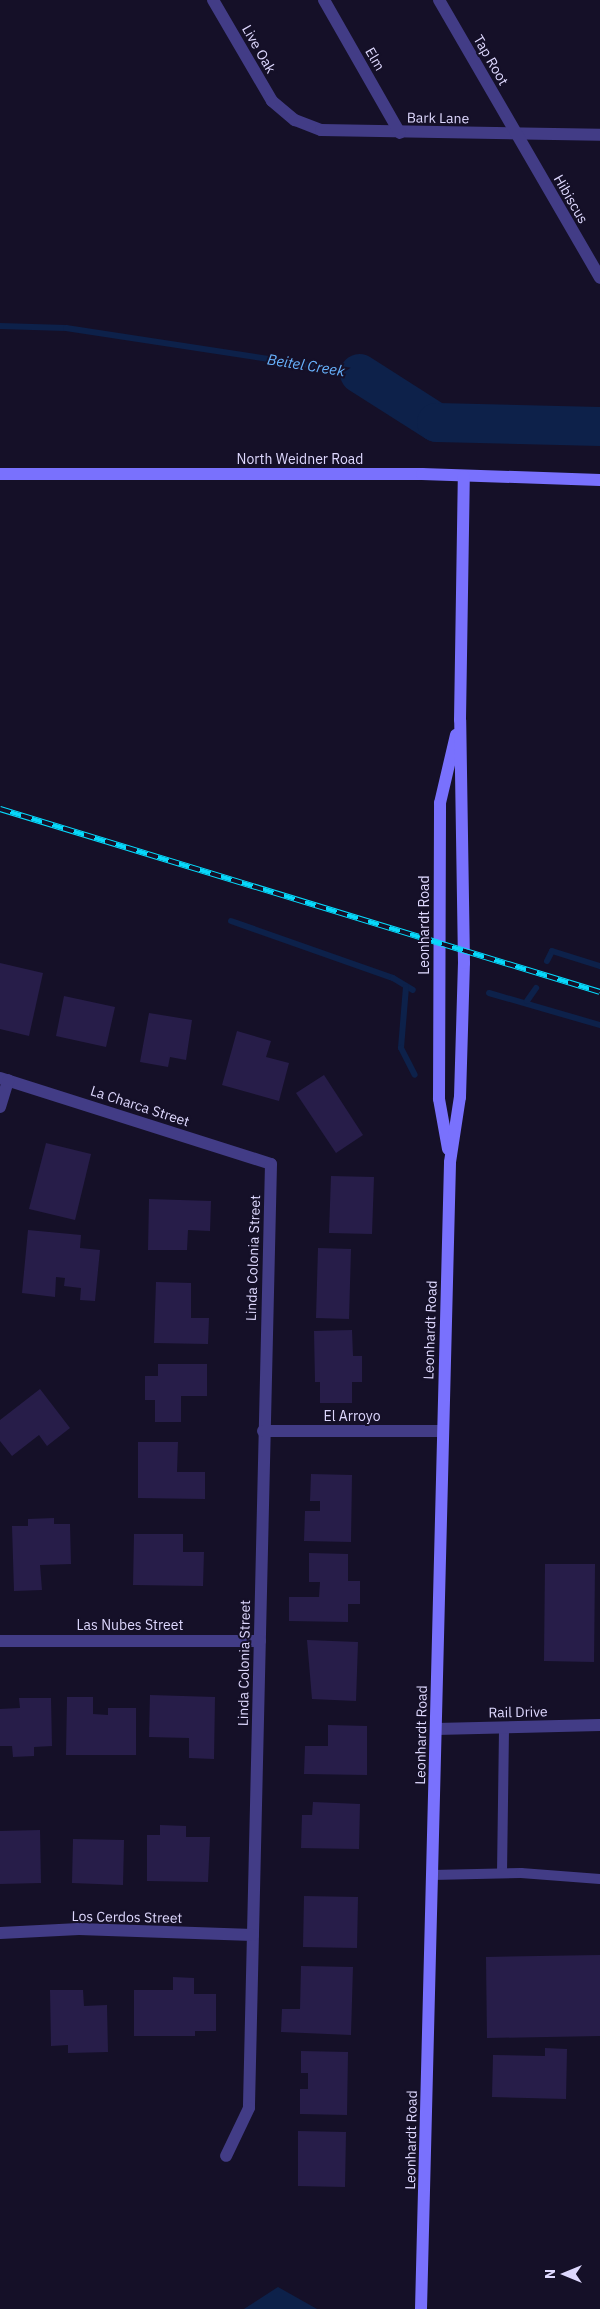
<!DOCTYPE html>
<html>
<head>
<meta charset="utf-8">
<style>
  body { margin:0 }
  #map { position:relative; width:600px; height:2309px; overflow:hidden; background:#151028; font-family:"IBM Plex Sans",sans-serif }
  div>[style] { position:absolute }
  .water>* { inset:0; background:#0d214a }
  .stream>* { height:6px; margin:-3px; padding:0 3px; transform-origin:3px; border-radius:3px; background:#0d214a }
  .river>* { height:39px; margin:-19.5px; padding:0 19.5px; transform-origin:19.5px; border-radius:19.5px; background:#0d214a }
  .building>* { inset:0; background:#271d49 }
  .lane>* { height:10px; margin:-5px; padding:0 5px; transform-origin:5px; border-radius:5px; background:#423c86 }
  .street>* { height:12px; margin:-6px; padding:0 6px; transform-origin:6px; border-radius:6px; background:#423c86 }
  .secondary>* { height:12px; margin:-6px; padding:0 6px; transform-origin:6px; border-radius:6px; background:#7971fd }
  .rail>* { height:5.5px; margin-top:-2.75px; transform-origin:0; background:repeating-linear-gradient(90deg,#151028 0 11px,#07d9fb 0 22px); box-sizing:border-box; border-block:1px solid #07d9fb }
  span { translate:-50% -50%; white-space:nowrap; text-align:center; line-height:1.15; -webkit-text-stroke:4px #151028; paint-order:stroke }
  .street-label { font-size:14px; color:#ded8fe }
  .water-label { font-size:15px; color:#68b2fd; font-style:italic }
  .north { position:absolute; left:540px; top:2249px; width:50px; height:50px; -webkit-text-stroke:4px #151028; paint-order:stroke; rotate:270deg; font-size:14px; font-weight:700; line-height:20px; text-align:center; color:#ded8fe }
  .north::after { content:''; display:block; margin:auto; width:18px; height:22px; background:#ded8fe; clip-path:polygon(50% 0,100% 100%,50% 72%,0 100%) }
</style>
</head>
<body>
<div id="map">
  <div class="water">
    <div style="clip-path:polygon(278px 2287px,317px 2309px,244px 2309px)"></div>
  </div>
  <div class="stream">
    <div style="left:0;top:326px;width:66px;rotate:1.7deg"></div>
    <div style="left:66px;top:328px;width:296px;rotate:8.7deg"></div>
    <div style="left:231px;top:921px;width:172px;rotate:19.4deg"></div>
    <div style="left:393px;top:978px;width:23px;rotate:31deg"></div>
    <div style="left:547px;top:961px;width:11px;rotate:-63deg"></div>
    <div style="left:552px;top:951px;width:50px;rotate:17.4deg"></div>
    <div style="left:406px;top:987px;width:61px;rotate:94.7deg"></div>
    <div style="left:401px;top:1048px;width:30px;rotate:63deg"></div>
    <div style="left:489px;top:993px;width:116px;rotate:16.1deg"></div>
    <div style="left:527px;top:1001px;width:16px;rotate:-55deg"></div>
  </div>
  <div class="river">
    <div style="left:359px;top:373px;width:91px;rotate:32.5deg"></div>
    <div style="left:436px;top:422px;width:164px;rotate:1.4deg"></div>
  </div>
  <div class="building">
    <div style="clip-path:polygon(0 963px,43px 973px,29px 1036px,0 1029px)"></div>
    <div style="clip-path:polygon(64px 996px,115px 1007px,106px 1047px,56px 1036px)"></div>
    <div style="clip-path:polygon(149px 1013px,192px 1020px,186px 1060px,170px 1057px,168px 1067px,140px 1062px)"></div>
    <div style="clip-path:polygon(237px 1031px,271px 1041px,266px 1057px,289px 1063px,279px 1101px,222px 1085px)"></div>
    <div style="clip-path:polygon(324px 1075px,363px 1135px,336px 1153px,296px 1093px)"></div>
    <div style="clip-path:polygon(46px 1143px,91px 1154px,75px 1220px,29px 1209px)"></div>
    <div style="clip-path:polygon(331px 1176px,374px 1177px,372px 1234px,329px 1233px)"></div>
    <div style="clip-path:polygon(149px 1199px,211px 1201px,210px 1231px,188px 1230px,187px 1250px,148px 1250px)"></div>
    <div style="clip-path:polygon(28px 1230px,81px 1235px,80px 1248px,100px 1250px,95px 1301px,80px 1300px,81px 1288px,64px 1286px,65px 1278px,56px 1277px,55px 1297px,22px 1293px)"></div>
    <div style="clip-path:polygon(318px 1248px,351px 1249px,349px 1319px,316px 1318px)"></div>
    <div style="clip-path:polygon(156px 1282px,191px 1283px,191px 1318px,209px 1318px,208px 1344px,154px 1343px)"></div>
    <div style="clip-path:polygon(352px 1330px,353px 1356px,362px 1356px,362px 1382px,352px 1382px,352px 1403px,320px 1403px,320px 1382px,315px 1382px,314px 1331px)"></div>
    <div style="clip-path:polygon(158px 1364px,207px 1364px,207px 1396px,181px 1396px,181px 1422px,155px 1422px,155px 1400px,145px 1400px,145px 1376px,158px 1376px)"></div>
    <div style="clip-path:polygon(40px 1389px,70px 1428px,47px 1446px,39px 1435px,12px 1456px,0 1441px,0 1420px)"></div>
    <div style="clip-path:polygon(138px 1442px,178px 1442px,177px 1472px,205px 1472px,205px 1499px,138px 1498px)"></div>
    <div style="clip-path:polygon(311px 1474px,352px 1475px,351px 1542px,304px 1541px,305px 1511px,320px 1511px,320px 1501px,310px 1501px)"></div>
    <div style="clip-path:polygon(54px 1518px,54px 1524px,70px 1524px,71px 1564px,40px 1565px,42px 1590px,14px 1591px,12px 1526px,28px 1526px,28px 1519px)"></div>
    <div style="clip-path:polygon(134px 1534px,183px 1534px,183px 1552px,204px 1552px,203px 1586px,133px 1585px)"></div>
    <div style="clip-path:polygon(309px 1553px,348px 1554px,348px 1581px,360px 1581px,360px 1604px,348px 1604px,348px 1622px,289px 1621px,289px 1597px,319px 1597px,320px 1582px,309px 1582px)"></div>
    <div style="clip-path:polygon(545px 1564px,595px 1564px,594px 1662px,544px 1661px)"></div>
    <div style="clip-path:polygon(307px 1640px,358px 1642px,356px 1701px,312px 1699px)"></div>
    <div style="clip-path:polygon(150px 1695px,215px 1697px,214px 1759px,189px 1758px,189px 1738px,149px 1737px)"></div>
    <div style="clip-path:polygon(67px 1697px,93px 1697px,93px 1714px,108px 1715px,108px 1708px,136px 1708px,136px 1755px,66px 1755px)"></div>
    <div style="clip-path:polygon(19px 1698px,51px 1698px,52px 1746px,34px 1747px,34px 1756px,13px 1757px,12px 1746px,0 1746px,0 1709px,20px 1708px)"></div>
    <div style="clip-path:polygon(328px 1725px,367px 1726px,367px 1775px,304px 1774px,305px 1746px,328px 1746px)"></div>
    <div style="clip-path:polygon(313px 1802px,360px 1804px,359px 1849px,301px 1848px,302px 1815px,312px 1815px)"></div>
    <div style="clip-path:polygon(160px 1825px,186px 1826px,186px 1837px,210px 1837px,208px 1882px,147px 1881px,147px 1835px,160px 1835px)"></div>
    <div style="clip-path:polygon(40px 1830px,41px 1883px,0 1884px,0 1831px)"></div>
    <div style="clip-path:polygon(73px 1839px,124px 1840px,123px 1885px,72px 1883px)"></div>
    <div style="clip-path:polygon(304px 1896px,358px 1897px,357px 1948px,303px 1947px)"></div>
    <div style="clip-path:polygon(600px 1955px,600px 2036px,487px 2038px,486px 1957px)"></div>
    <div style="clip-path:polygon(301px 1966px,353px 1967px,351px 2035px,281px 2032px,282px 2009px,300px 2009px)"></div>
    <div style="clip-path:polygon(173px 1977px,194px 1978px,194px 1994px,216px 1994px,216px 2031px,195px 2031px,195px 2036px,134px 2036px,134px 1990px,173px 1990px)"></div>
    <div style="clip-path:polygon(50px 1990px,83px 1990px,84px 2006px,107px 2005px,108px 2052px,68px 2053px,68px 2045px,51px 2046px)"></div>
    <div style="clip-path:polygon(545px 2048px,567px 2049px,566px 2099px,492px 2097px,493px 2055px,545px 2056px)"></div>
    <div style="clip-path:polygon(301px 2051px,348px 2052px,347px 2115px,300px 2114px,300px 2089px,308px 2089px,308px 2073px,301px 2073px)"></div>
    <div style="clip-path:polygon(298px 2131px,346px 2132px,345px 2187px,298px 2186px)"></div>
  </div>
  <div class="lane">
    <div style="left:502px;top:1873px;width:146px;rotate:-89.2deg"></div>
    <div style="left:432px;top:1875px;width:89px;rotate:-1.3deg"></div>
    <div style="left:521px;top:1873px;width:79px;rotate:4.3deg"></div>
  </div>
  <div class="street">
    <div style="left:213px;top:0;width:117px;rotate:59.7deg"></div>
    <div style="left:272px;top:101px;width:30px;rotate:40deg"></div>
    <div style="left:295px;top:120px;width:28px;rotate:21deg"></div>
    <div style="left:321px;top:130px;width:279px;rotate:1deg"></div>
    <div style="left:324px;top:0;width:153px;rotate:60.3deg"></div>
    <div style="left:439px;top:0;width:321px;rotate:59.9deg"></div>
    <div style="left:0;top:1078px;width:284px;rotate:17.6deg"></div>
    <div style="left:271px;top:1164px;width:944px;rotate:91.34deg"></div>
    <div style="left:249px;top:2108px;width:53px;rotate:115.6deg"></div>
    <div style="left:0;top:1107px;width:28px;rotate:-73deg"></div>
    <div style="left:263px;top:1431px;width:179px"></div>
    <div style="left:0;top:1641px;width:260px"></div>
    <div style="left:436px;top:1729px;width:164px;rotate:-1.4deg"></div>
    <div style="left:0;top:1933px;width:79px;rotate:-2.9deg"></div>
    <div style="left:79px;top:1929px;width:174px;rotate:2deg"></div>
  </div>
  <div class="secondary">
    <div style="left:0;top:474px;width:422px"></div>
    <div style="left:422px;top:474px;width:178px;rotate:1.9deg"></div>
    <div style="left:448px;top:1149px;width:51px;rotate:-100.2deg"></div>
    <div style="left:439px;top:1099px;width:296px;rotate:-89.8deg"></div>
    <div style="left:440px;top:803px;width:70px;rotate:-76.8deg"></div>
    <div style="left:421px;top:2309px;width:1147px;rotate:-88.55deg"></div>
    <div style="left:450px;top:1162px;width:66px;rotate:-81.3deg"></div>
    <div style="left:460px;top:1097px;width:134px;rotate:-88.3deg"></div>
    <div style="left:464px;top:963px;width:243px;rotate:-90.9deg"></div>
    <div style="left:460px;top:720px;width:244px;rotate:-89.1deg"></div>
  </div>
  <div class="rail">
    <div style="left:0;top:809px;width:627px;rotate:16.96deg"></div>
  </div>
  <div class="street-label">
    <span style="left:259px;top:49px;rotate:60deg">Live Oak</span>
    <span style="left:375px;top:59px;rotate:60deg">Elm</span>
    <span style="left:491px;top:60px;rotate:60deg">Tap Root</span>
    <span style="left:438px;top:118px;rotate:1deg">Bark Lane</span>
    <span style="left:571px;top:199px;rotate:60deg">Hibiscus</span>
    <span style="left:300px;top:459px">North Weidner Road</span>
    <span style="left:424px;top:925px;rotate:-90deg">Leonhardt Road</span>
    <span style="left:140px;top:1106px;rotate:18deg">La Charca Street</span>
    <span style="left:253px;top:1258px;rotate:-88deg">Linda Colonia Street</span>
    <span style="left:430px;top:1330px;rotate:-88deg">Leonhardt Road</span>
    <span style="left:352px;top:1416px">El Arroyo</span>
    <span style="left:130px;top:1625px">Las Nubes Street</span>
    <span style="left:244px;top:1663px;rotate:-89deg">Linda Colonia Street</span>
    <span style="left:518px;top:1712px;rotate:-1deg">Rail Drive</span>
    <span style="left:421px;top:1735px;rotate:-89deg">Leonhardt Road</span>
    <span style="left:127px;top:1917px;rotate:1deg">Los Cerdos Street</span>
    <span style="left:411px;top:2140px;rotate:-89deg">Leonhardt Road</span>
  </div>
  <div class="water-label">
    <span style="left:306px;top:365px;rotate:9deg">Beitel Creek</span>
  </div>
  <div class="north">N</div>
</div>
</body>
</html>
